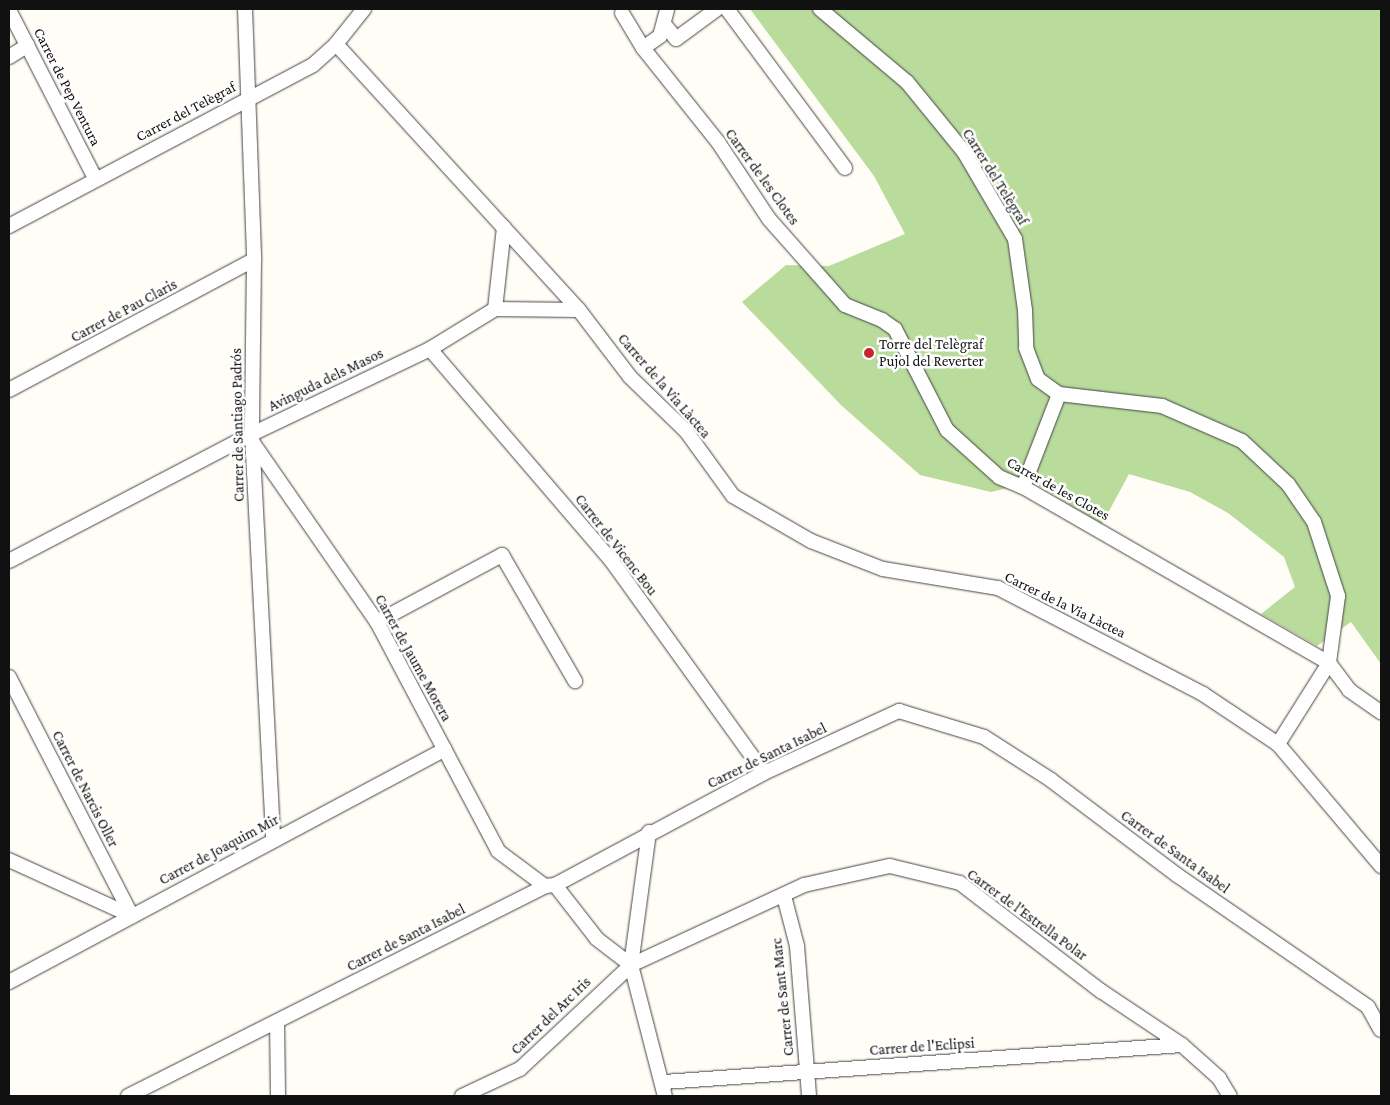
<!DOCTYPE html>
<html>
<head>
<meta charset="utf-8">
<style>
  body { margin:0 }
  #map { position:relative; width:1390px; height:1105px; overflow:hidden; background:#fffdf5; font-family:"Crimson Pro",serif }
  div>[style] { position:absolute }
  .forest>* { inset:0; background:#b9dc9c }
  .roads { filter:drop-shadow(0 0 1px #444) drop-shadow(0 0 1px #444) }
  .minor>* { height:14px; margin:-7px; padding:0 7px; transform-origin:7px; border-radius:7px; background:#fff }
  .dots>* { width:14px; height:14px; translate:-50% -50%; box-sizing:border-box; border:2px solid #fff; border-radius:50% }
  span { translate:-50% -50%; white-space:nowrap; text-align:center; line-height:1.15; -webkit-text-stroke:5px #fff; paint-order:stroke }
  .street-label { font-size:15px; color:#111 }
  .poi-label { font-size:15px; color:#111 }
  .left { translate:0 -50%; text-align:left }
  .frame { position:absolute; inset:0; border:10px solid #111; pointer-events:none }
</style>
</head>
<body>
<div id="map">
  <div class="forest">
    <div style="clip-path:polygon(750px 9px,1381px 9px,1381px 664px,1351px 622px,1317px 646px,1261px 614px,1295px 587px,1284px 557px,1228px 513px,1190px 492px,1129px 474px,1102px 524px,1032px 482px,991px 492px,920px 475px,842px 406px,742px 302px,786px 265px,829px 266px,905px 234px,874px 176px)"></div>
  </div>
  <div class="roads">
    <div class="minor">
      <div style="left:245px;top:9px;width:251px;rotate:87.9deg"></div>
      <div style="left:254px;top:260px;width:174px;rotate:90.7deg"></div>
      <div style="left:252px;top:434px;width:407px;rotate:87deg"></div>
      <div style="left:727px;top:9px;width:198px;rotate:53.4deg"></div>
      <div style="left:820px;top:9px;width:114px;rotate:40deg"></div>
      <div style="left:907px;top:82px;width:90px;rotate:50.8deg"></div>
      <div style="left:964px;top:152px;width:101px;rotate:59.6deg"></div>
      <div style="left:1015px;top:239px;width:72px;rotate:82deg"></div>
      <div style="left:1025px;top:310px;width:38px;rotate:88deg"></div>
      <div style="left:1026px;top:348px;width:33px;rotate:69deg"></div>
      <div style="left:1038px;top:379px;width:26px;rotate:36deg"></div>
      <div style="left:1059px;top:394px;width:104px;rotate:6.6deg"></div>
      <div style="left:1162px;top:406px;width:87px;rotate:23.6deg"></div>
      <div style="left:1242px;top:441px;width:63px;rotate:43.1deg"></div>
      <div style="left:1288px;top:484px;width:46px;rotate:55.6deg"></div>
      <div style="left:1314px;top:522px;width:78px;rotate:72deg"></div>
      <div style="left:1338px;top:596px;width:68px;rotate:97.7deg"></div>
      <div style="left:1329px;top:663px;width:96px;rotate:122.2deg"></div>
      <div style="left:9px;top:10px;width:189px;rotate:62.9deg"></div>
      <div style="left:622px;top:13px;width:41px;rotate:59deg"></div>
      <div style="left:643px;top:48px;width:120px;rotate:51.4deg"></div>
      <div style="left:718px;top:142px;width:92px;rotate:56.5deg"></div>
      <div style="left:769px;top:219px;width:115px;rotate:48.5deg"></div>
      <div style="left:845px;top:305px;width:40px;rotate:22deg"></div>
      <div style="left:882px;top:320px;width:16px;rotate:35deg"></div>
      <div style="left:895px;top:329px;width:114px;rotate:62.8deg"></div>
      <div style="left:947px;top:430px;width:70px;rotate:42.1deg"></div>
      <div style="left:999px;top:477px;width:26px;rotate:23deg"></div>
      <div style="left:1023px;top:487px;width:353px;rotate:29.9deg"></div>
      <div style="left:1329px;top:663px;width:34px;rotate:53deg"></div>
      <div style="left:1349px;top:690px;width:39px;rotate:35deg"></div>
      <div style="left:664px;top:24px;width:19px;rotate:51deg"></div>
      <div style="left:676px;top:39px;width:51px;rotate:-36.2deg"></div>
      <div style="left:336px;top:44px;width:360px;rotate:47.6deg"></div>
      <div style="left:579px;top:310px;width:84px;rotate:52.7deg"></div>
      <div style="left:630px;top:377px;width:78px;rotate:44deg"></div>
      <div style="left:686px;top:431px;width:80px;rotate:54.1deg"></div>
      <div style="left:733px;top:496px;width:90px;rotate:30deg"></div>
      <div style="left:811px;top:541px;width:77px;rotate:21.3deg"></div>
      <div style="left:883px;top:569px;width:117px;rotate:9.4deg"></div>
      <div style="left:998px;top:588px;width:231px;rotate:27.3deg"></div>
      <div style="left:1203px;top:694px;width:90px;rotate:33.7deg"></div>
      <div style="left:1278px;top:744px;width:160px;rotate:49.8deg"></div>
      <div style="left:643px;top:48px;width:21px;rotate:-35deg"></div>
      <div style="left:660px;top:36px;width:28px;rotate:-75deg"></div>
      <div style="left:9px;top:57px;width:22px;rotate:-32deg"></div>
      <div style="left:9px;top:226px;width:344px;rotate:-27.9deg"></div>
      <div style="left:313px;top:65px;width:31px;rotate:-42deg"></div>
      <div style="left:336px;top:44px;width:45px;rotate:-51.3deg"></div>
      <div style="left:495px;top:309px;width:82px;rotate:-83.7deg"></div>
      <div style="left:430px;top:349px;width:278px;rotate:49.4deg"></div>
      <div style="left:611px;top:560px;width:262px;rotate:54.3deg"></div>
      <div style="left:9px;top:390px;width:277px;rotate:-28deg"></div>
      <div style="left:253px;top:443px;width:218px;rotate:55.3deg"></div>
      <div style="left:377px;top:622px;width:259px;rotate:62.1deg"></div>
      <div style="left:498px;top:851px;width:59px;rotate:36.7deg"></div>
      <div style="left:1023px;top:487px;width:100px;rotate:-68.8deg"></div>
      <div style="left:9px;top:561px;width:274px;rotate:-27.6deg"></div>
      <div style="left:252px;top:434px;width:197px;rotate:-25.5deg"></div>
      <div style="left:430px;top:349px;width:76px;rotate:-31.6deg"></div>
      <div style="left:495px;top:309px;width:84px;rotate:0.7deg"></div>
      <div style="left:377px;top:622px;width:142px;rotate:-28.2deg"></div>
      <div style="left:502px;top:555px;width:146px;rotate:59.9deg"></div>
      <div style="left:9px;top:677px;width:269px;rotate:62.8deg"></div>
      <div style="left:649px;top:832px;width:134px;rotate:97.7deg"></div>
      <div style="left:631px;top:965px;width:135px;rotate:75.5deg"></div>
      <div style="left:9px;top:860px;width:135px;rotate:24.5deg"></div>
      <div style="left:555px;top:885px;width:68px;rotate:52.1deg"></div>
      <div style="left:597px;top:939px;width:43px;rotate:37.4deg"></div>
      <div style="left:784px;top:896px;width:52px;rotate:75.4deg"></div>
      <div style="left:797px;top:946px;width:150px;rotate:85.4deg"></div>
      <div style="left:9px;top:982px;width:494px;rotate:-28.1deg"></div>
      <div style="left:277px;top:1022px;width:74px;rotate:89.2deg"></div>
      <div style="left:664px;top:1082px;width:519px;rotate:-4.09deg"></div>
      <div style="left:128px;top:1096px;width:467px;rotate:-26.7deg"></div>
      <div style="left:545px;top:886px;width:10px;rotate:-6deg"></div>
      <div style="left:555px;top:885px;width:237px;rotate:-28.2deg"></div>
      <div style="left:764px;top:773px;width:149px;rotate:-24.7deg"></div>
      <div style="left:899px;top:711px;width:89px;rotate:17deg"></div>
      <div style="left:984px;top:737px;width:80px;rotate:32.7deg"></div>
      <div style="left:1051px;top:780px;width:158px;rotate:37deg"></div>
      <div style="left:1177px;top:875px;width:232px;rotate:34.6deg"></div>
      <div style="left:1368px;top:1007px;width:26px;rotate:61deg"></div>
      <div style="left:462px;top:1096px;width:64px;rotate:-25deg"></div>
      <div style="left:520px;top:1069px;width:152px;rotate:-43.1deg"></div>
      <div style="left:631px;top:965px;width:191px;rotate:-24.8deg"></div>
      <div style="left:804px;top:885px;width:88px;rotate:-12.5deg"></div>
      <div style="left:890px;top:866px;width:72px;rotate:13.7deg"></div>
      <div style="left:960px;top:883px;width:178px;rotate:37.5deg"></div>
      <div style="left:1101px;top:991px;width:97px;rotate:33.7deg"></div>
      <div style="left:1182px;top:1045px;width:50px;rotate:41.7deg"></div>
      <div style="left:1219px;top:1078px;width:21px;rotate:59deg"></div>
    </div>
  </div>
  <div class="dots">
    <div style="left:869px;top:353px;background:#c4262e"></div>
  </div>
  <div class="street-label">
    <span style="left:67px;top:87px;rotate:63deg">Carrer de Pep Ventura</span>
    <span style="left:186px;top:112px;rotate:-28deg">Carrer del Telègraf</span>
    <span style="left:762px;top:177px;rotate:54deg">Carrer de les Clotes</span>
    <span style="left:995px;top:177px;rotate:58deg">Carrer del Telègraf</span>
    <span style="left:124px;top:311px;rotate:-28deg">Carrer de Pau Claris</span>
    <span style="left:326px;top:380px;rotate:-26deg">Avinguda dels Masos</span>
    <span style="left:664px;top:386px;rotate:49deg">Carrer de la Via Làctea</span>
    <span style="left:238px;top:425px;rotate:-91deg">Carrer de Santiago Padrós</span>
    <span style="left:1058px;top:489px;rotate:29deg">Carrer de les Clotes</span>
    <span style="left:616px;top:545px;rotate:52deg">Carrer de Vicenc Bou</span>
    <span style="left:1065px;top:605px;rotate:26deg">Carrer de la Via Làctea</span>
    <span style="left:413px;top:658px;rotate:61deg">Carrer de Jaume Morera</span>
    <span style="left:767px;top:756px;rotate:-26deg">Carrer de Santa Isabel</span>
    <span style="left:85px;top:789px;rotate:63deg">Carrer de Narcis Oller</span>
    <span style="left:219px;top:850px;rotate:-28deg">Carrer de Joaquim Mir</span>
    <span style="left:1175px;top:852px;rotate:36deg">Carrer de Santa Isabel</span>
    <span style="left:1027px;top:915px;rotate:36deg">Carrer de l'Estrella Polar</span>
    <span style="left:406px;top:938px;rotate:-27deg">Carrer de Santa Isabel</span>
    <span style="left:783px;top:997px;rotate:-96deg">Carrer de Sant Marc</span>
    <span style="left:551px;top:1016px;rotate:-44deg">Carrer del Arc Iris</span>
    <span style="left:922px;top:1047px;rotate:-4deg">Carrer de l'Eclipsi</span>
  </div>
  <div class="poi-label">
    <span class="left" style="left:879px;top:353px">Torre del Telègraf<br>Pujol del Reverter</span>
  </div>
  <div class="frame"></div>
</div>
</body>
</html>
